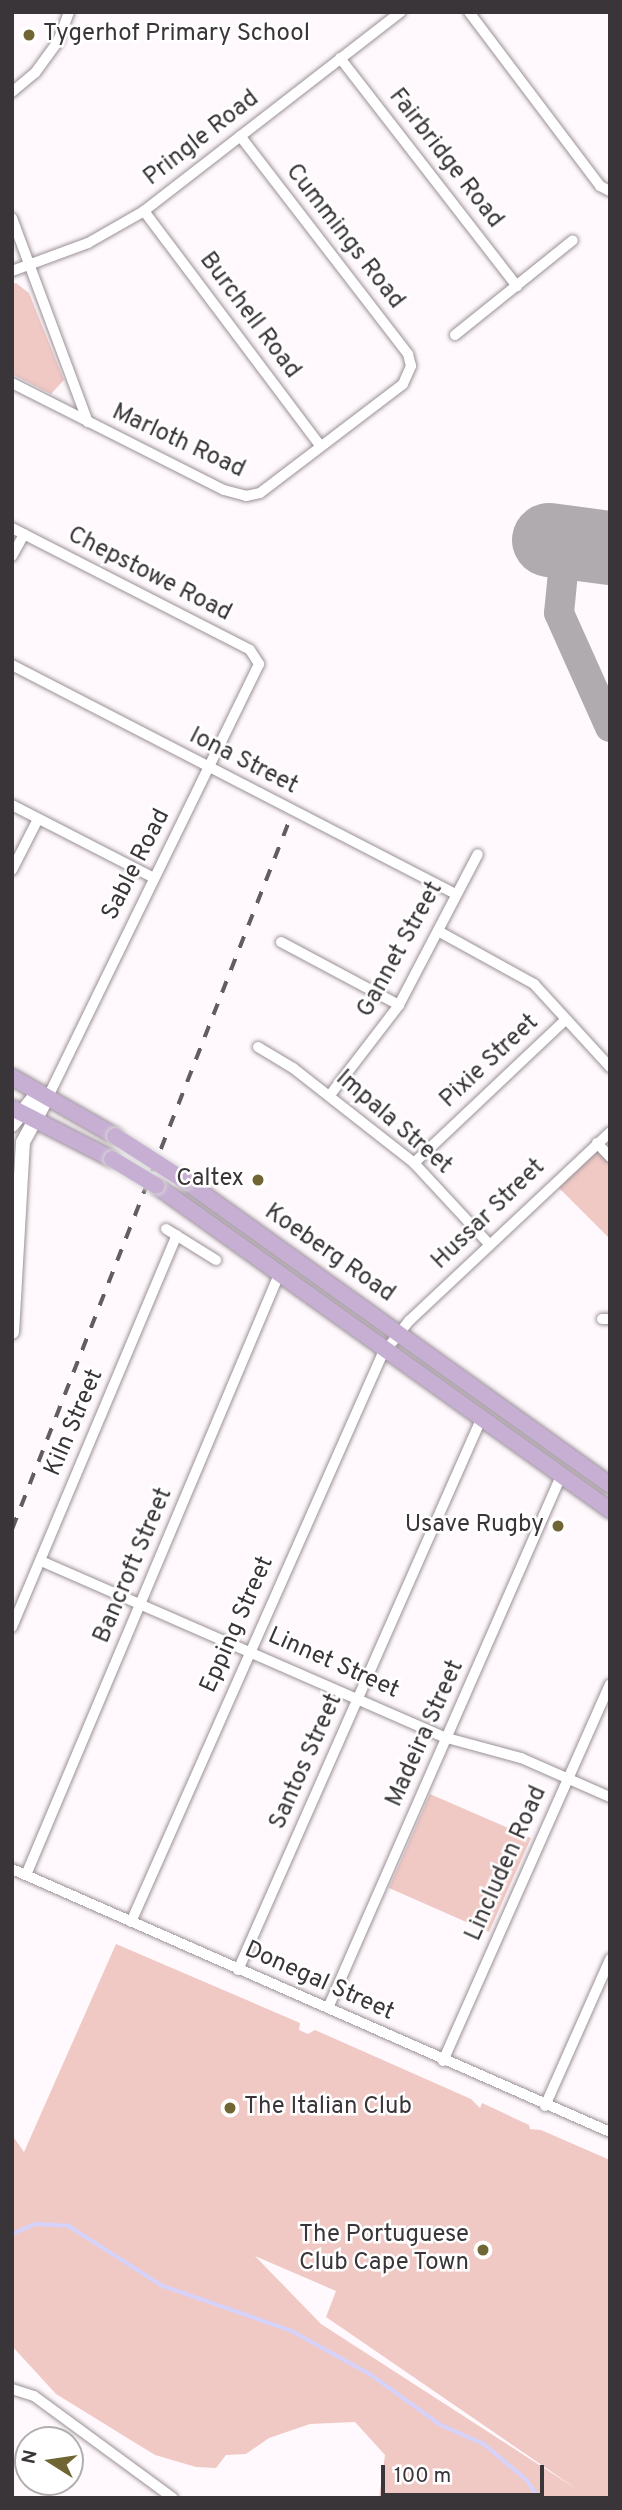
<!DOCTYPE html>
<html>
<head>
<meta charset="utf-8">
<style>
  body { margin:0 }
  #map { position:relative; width:622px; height:2510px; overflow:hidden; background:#fff9fd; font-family:Overpass,sans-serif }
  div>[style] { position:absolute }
  .green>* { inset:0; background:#f0c9c5 }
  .stream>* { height:3.5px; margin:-1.75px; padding:0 1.75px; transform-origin:1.75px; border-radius:1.75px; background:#d5d2fb }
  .taxiway>* { height:30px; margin:-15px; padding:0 15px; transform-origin:15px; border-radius:15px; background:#b0abae }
  .runway>* { height:74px; margin:-37px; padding:0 37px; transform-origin:37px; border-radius:37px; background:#b0abae }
  .roads { filter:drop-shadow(0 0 2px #9a9197) drop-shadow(0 0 2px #9a9197) }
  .street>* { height:10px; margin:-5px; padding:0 5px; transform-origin:5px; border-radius:5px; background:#fff }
  .secondary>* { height:14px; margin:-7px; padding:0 7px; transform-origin:7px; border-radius:7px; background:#fff }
  .primary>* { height:16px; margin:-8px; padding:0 8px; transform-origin:8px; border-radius:8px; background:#c7afd4 }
  .rail>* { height:3.5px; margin-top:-1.75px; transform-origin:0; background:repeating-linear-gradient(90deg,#615d60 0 12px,transparent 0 24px) }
  .bridges { filter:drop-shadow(0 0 2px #d7d7d7) drop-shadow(0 0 2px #d7d7d7) }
  .primary-bridge>* { height:16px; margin:-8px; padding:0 8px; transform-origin:8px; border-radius:8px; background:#c7afd4 }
  .dots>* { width:19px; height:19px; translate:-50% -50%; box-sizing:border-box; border:4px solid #fff; border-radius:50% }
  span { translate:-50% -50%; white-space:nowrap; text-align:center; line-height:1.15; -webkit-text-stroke:5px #fff; paint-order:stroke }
  .poi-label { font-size:24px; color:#393538 }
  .left { translate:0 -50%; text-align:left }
  .right { translate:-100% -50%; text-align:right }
  .street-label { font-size:24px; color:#393538 }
  .frame { position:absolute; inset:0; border:14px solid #393538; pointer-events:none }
  .north { position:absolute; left:14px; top:2426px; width:70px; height:70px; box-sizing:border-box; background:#fff; border:2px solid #b0aeaf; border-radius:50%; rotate:282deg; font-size:19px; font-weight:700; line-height:28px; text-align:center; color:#393538 }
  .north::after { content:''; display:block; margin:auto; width:24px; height:32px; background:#706633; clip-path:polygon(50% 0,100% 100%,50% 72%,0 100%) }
  .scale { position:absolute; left:381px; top:2465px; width:163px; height:32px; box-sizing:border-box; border:4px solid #393538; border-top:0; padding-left:9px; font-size:21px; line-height:24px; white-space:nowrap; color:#393538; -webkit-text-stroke:5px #fff; paint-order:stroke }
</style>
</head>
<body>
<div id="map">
  <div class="green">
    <div style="clip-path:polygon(16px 283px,29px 293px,64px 380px,51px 394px,12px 374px,12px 284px)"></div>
    <div style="clip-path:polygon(598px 1144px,610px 1156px,610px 1239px,553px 1182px)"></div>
    <div style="clip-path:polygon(430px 1794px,531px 1838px,489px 1932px,389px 1888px)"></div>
    <div style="clip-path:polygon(evenodd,116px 1944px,300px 2023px,299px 2030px,308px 2034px,315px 2030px,471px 2099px,480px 2108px,482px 2103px,529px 2125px,530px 2129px,541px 2130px,610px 2160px,610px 2498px,379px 2498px,385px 2455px,355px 2422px,310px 2424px,269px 2438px,246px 2454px,226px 2455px,216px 2468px,196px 2467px,155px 2455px,56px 2394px,12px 2346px,12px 2135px,24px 2152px,116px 1944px,255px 2256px,336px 2291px,326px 2317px,578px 2490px,321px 2324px,255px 2256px)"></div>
  </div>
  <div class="stream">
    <div style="left:12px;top:2234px;width:26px;rotate:-23deg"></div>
    <div style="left:36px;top:2224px;width:33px;rotate:3deg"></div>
    <div style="left:69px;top:2226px;width:112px;rotate:32.6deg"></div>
    <div style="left:163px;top:2286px;width:137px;rotate:19.2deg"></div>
    <div style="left:292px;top:2331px;width:89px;rotate:28.9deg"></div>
    <div style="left:370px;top:2374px;width:87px;rotate:35.7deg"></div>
    <div style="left:441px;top:2425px;width:47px;rotate:23.8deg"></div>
    <div style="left:484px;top:2444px;width:56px;rotate:39.9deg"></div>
    <div style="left:527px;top:2480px;width:22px;rotate:56deg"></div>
  </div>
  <div class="taxiway">
    <div style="left:566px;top:542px;width:71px;rotate:95.6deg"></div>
    <div style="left:559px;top:613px;width:125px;rotate:65.9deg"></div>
  </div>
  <div class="runway">
    <div style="left:549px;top:540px;width:62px;rotate:7.5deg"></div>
  </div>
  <div class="roads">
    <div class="street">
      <div style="left:469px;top:12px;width:218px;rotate:53deg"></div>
      <div style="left:600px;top:186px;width:11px;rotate:27deg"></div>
      <div style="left:340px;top:58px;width:289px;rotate:52.2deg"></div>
      <div style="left:12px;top:92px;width:30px;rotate:-40deg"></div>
      <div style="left:35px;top:73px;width:39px;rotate:-54deg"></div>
      <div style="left:58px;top:41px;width:31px;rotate:-69deg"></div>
      <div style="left:144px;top:211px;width:293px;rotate:53.1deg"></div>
      <div style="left:12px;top:218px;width:218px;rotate:69.6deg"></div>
      <div style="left:12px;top:271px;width:81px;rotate:-20.2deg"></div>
      <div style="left:88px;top:243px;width:64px;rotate:-29.7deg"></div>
      <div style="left:144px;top:211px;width:325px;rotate:-37.8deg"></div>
      <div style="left:455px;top:335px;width:151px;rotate:-38.8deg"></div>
      <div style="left:12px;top:383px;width:237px;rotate:26.8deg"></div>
      <div style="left:224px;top:490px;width:23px;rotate:15deg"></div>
      <div style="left:246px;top:496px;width:14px;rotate:-12deg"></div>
      <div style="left:260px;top:493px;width:180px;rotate:-37.3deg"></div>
      <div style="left:403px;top:384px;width:20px;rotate:-66deg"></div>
      <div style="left:411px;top:366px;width:12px;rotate:-104deg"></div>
      <div style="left:408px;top:354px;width:275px;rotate:-127.6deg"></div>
      <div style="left:12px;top:528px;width:267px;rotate:27.1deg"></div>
      <div style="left:250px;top:650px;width:17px;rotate:57deg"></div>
      <div style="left:259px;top:664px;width:481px;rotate:116deg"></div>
      <div style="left:12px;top:556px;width:25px;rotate:-61deg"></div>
      <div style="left:12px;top:665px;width:500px;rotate:27.3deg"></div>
      <div style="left:12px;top:805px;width:160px;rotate:27.2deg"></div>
      <div style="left:12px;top:870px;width:57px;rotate:-63deg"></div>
      <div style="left:438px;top:931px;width:110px;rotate:28.9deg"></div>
      <div style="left:534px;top:984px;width:113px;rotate:47.5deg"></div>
      <div style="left:281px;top:942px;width:134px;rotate:28.1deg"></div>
      <div style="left:258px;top:1047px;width:41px;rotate:31deg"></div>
      <div style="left:293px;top:1068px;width:154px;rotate:38.1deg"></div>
      <div style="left:414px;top:1163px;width:110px;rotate:47.2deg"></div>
      <div style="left:330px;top:1095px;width:113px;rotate:-52.5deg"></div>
      <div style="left:399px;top:1005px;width:170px;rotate:-62.4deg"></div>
      <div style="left:597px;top:1143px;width:19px;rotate:47deg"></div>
      <div style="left:414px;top:1163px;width:208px;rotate:-43.4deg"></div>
      <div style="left:166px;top:1229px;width:59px;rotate:31.8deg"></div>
      <div style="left:602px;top:1319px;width:8px"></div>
      <div style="left:41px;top:1561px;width:443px;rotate:23.6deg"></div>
      <div style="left:447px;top:1738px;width:77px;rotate:15.1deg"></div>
      <div style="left:521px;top:1758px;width:97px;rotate:23.7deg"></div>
      <div style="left:12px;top:1627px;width:425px;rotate:-67.2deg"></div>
      <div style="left:12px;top:1869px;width:653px;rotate:23.74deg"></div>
      <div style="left:26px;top:1875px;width:654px;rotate:-67.16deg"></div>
      <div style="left:131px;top:1922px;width:620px;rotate:-66.12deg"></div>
      <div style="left:382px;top:1355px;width:43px;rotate:-51.5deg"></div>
      <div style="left:409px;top:1321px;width:276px;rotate:-43.2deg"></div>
      <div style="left:238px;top:1970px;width:604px;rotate:-66.19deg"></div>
      <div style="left:328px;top:2008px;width:581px;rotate:-66.35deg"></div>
      <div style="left:443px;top:2061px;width:412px;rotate:-66.1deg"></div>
      <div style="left:545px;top:2106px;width:161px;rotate:-66.1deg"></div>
      <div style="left:12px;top:2389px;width:23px;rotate:18deg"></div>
      <div style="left:34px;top:2396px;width:172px;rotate:36.3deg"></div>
    </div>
    <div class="secondary">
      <div style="left:12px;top:1125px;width:43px;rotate:-51.5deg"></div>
      <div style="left:12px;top:1332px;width:190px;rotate:-86.7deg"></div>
      <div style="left:23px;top:1142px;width:52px;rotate:-61.5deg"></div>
    </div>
    <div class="primary">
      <div style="left:12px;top:1077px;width:119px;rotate:29.8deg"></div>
      <div style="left:12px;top:1108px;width:112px;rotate:27deg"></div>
      <div style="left:185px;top:1181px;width:523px;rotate:35.58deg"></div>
      <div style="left:157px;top:1186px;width:557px;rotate:35.57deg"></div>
    </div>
  </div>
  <div class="rail">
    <div style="left:12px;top:1529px;width:760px;rotate:-68.63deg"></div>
  </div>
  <div class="bridges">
    <div class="primary-bridge">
      <div style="left:115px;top:1136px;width:83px;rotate:32.7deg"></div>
      <div style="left:112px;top:1159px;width:52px;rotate:31deg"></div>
    </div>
  </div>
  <div class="dots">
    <div style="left:29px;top:35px;background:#706633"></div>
    <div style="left:258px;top:1180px;background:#706633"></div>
    <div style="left:558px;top:1526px;background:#706633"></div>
    <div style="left:230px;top:2108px;background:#706633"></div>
    <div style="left:483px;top:2250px;background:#706633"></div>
  </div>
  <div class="poi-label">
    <span class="left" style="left:43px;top:35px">Tygerhof Primary School</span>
    <span class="right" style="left:244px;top:1180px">Caltex</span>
    <span class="right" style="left:544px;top:1526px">Usave Rugby</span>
    <span class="left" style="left:244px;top:2108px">The Italian Club</span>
    <span class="right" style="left:469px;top:2250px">The Portuguese<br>Club Cape Town</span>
  </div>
  <div class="street-label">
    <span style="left:202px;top:139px;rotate:-38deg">Pringle Road</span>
    <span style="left:445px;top:159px;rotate:52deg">Fairbridge Road</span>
    <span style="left:344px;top:237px;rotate:52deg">Cummings Road</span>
    <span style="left:249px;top:316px;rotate:53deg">Burchell Road</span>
    <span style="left:178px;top:442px;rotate:25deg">Marloth Road</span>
    <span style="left:149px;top:575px;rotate:27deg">Chepstowe Road</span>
    <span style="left:243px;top:762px;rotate:27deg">Iona Street</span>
    <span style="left:137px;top:865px;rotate:-63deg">Sable Road</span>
    <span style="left:401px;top:950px;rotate:-61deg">Gannet Street</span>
    <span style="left:490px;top:1062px;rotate:-43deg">Pixie Street</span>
    <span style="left:393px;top:1123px;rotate:41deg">Impala Street</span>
    <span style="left:489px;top:1215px;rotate:-44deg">Hussar Street</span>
    <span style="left:329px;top:1254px;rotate:35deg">Koeberg Road</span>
    <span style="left:75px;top:1423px;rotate:-67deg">Kiln Street</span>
    <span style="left:134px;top:1566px;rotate:-67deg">Bancroft Street</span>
    <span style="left:238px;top:1625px;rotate:-66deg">Epping Street</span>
    <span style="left:333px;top:1664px;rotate:24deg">Linnet Street</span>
    <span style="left:426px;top:1734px;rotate:-66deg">Madeira Street</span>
    <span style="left:307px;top:1762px;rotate:-66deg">Santos Street</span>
    <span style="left:507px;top:1864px;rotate:-66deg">Lincluden Road</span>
    <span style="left:319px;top:1982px;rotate:24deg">Donegal Street</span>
  </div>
  <div class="frame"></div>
  <div class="north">N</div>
  <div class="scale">100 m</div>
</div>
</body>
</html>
